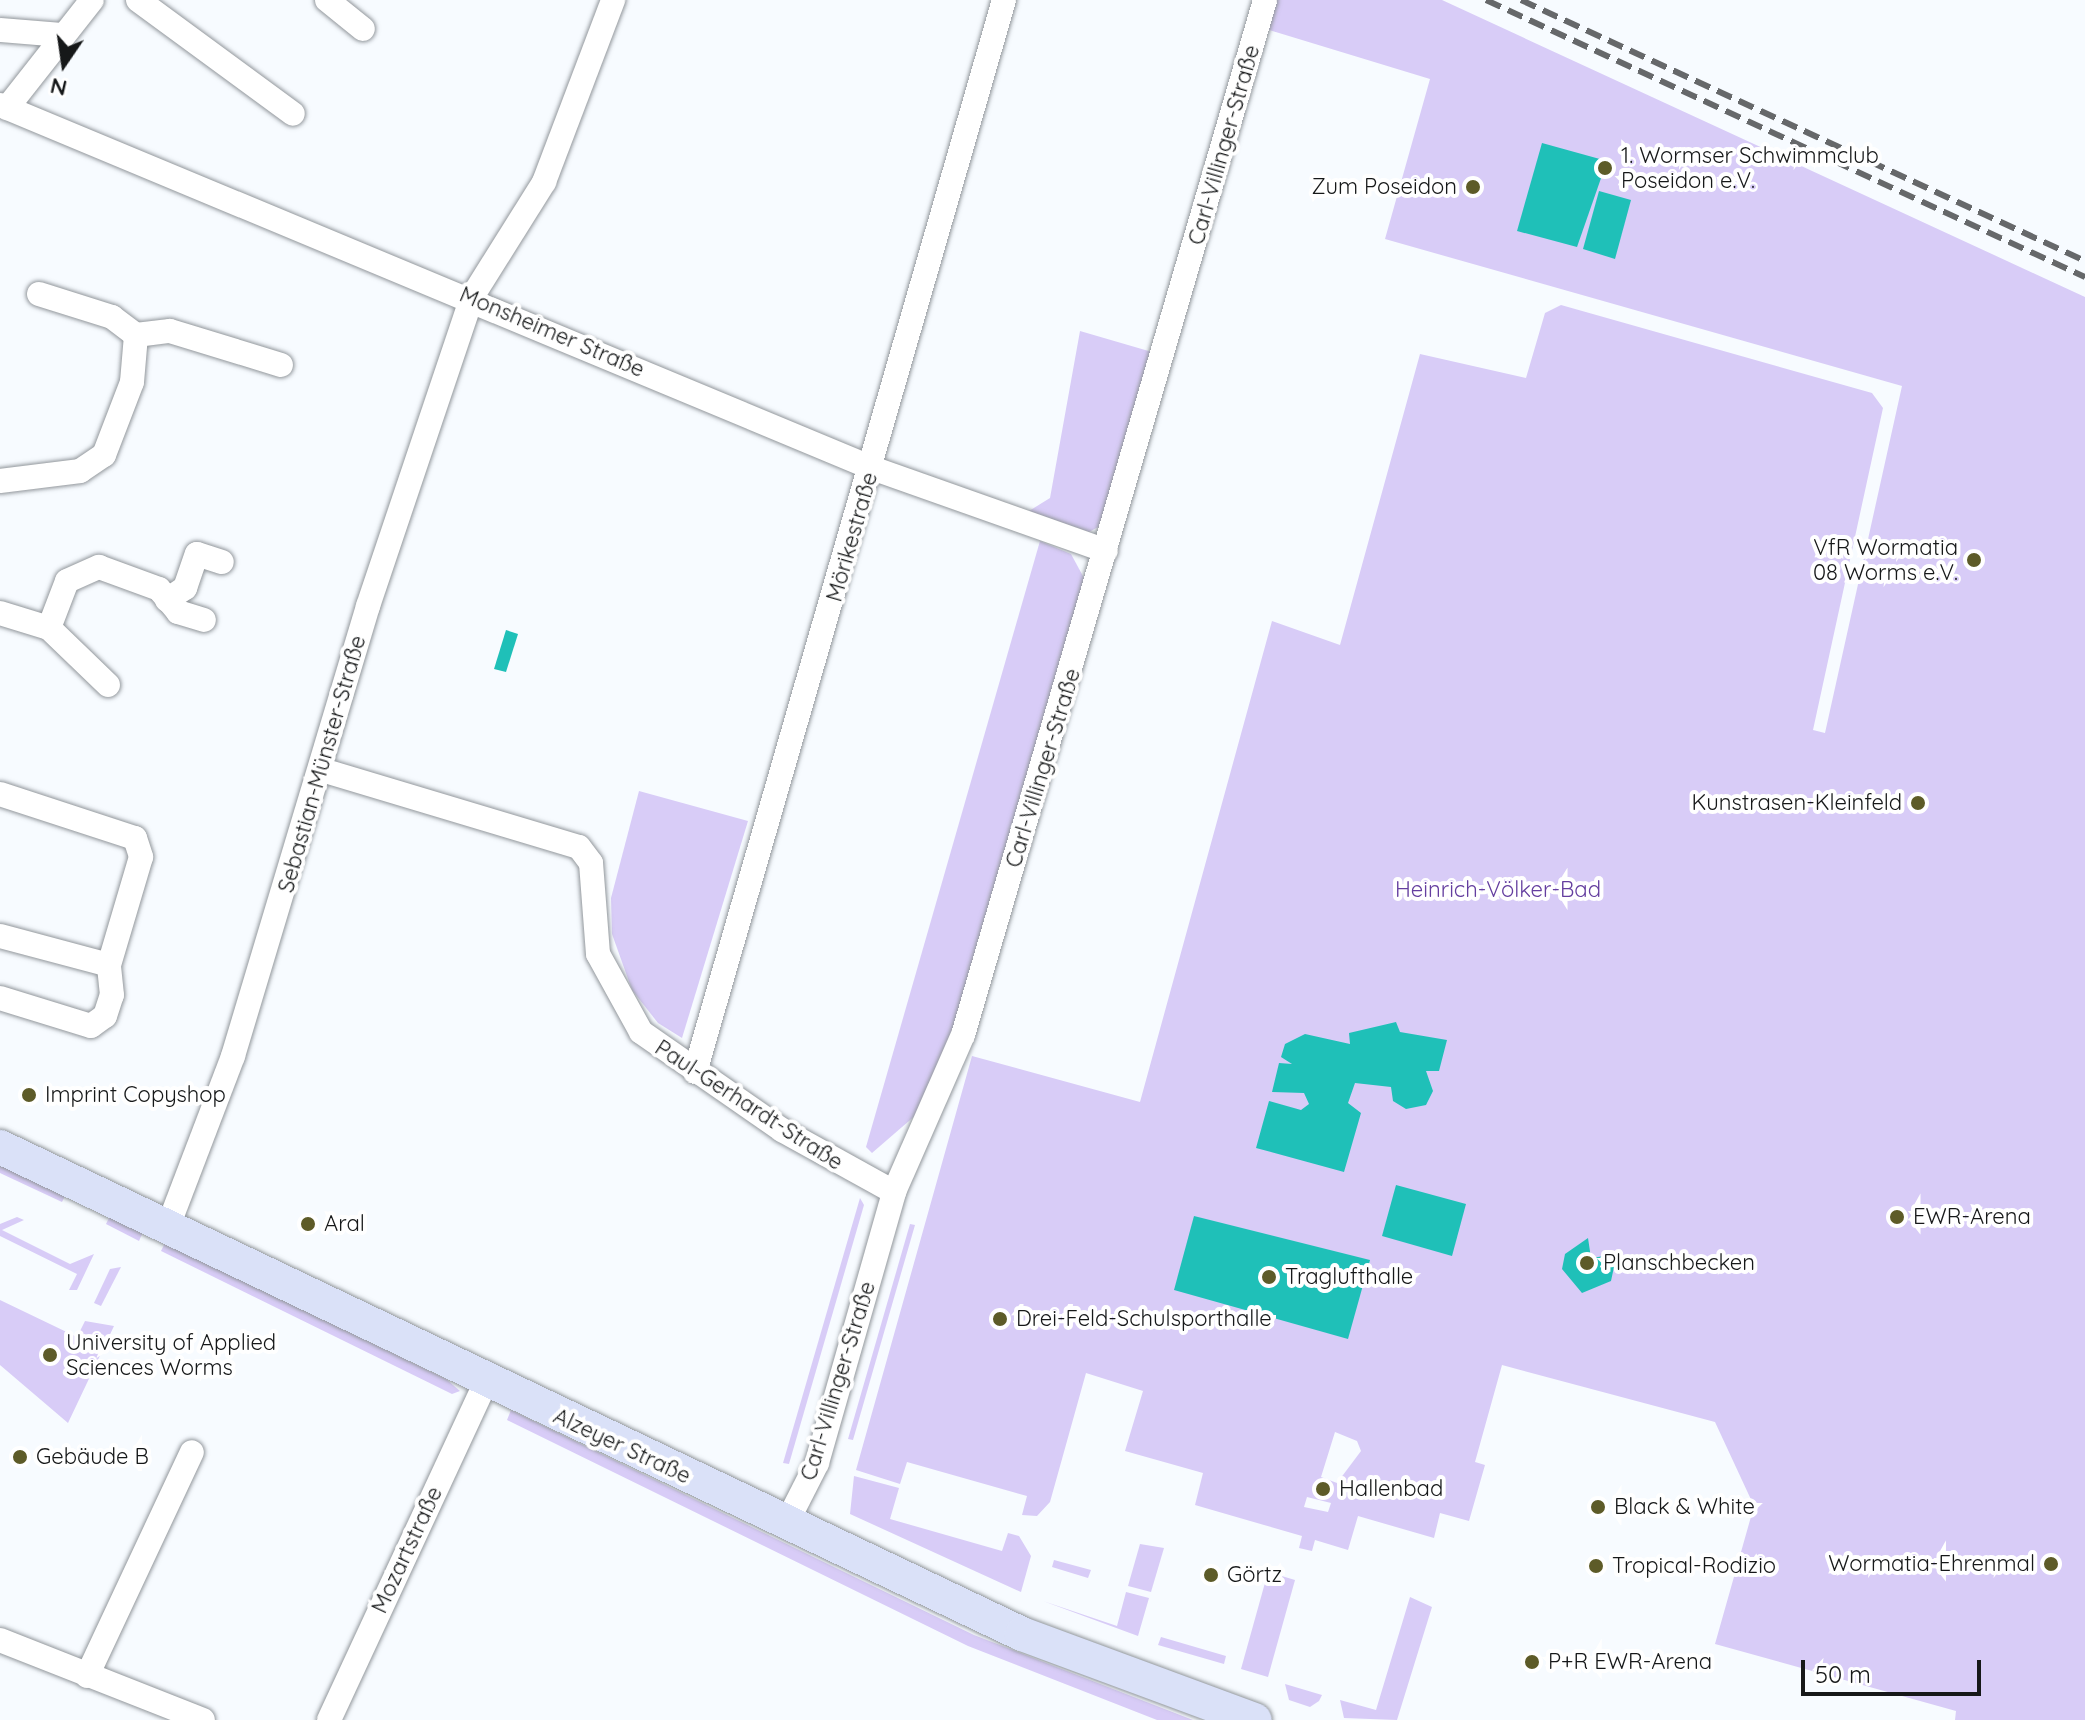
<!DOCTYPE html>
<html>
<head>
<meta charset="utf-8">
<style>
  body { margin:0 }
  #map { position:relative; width:2085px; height:1720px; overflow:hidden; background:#f7fbff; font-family:Quicksand,sans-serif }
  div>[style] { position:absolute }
  .green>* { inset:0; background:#d8ccf7 }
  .water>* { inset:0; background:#1fc0b8 }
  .roads { filter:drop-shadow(0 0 2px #92979c) drop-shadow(0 0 2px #92979c) }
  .street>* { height:24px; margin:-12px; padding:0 12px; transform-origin:12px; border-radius:12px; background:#fff }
  .secondary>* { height:34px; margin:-17px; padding:0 17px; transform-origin:17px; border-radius:17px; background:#dae1f8 }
  .rail>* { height:6px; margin-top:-3px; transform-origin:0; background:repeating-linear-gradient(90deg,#66686a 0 16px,transparent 0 24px) }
  .dots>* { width:22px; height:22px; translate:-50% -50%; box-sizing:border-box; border:4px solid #fff; border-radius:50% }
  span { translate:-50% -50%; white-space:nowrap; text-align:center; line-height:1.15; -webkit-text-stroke:8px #fff; paint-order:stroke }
  .street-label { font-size:22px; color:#161819 }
  .poi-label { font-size:22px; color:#161819 }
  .left { translate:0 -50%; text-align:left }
  .right { translate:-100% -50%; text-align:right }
  .park-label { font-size:22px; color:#643e9f }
  .north { position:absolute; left:24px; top:24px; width:80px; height:80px; -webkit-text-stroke:6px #fff; paint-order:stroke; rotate:193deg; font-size:22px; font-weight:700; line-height:32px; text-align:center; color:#161819 }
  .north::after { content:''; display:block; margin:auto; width:28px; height:36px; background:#161819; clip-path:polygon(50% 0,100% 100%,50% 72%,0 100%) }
  .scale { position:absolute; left:1801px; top:1660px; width:180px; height:36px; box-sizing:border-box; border:4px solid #161819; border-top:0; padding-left:10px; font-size:24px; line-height:28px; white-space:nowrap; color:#161819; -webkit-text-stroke:6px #fff; paint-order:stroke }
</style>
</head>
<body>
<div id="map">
  <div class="green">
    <div style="clip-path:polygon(evenodd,1274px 0,1442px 0,2085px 297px,2085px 1720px,1955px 1720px,1956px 1711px,1715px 1644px,1754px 1506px,1715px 1422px,1502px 1365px,1475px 1462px,1485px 1465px,1469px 1521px,1440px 1513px,1434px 1538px,1358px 1516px,1348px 1550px,1315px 1540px,1312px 1551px,1299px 1548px,1302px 1536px,1195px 1505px,1203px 1473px,1125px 1451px,1143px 1391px,1086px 1373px,1050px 1502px,1037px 1516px,1022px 1515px,1027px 1496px,907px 1462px,900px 1484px,856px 1470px,972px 1056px,1140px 1102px,1272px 621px,1340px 645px,1420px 354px,1526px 378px,1545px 313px,1561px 305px,1872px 393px,1883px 408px,1813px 730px,1825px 733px,1902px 386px,1385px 239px,1430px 79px,1266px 29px,1274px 0,1335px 1432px,1357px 1441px,1361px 1451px,1337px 1483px,1321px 1477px,1335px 1432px,1274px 0,1307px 1497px,1331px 1503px,1328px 1512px,1304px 1507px,1307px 1497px)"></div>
    <div style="clip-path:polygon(1080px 331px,1152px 352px,1100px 526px,1089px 532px,1029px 511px,1050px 498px)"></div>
    <div style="clip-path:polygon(1040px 541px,1071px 554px,1084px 578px,956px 1032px,924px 1108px,872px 1153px,866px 1147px)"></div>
    <div style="clip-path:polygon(639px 791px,748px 821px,682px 1038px,658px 1023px,632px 990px,612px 934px,611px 898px)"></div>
    <div style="clip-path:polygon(0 1162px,66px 1194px,62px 1202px,0 1173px)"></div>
    <div style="clip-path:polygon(860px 1198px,864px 1205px,789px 1464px,783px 1463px)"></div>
    <div style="clip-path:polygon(110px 1216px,143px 1232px,139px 1241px,106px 1224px)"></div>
    <div style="clip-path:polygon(17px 1217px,24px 1220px,2px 1230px,70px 1264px,94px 1254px,77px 1290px,69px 1290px,77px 1274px,0 1236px,0 1224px)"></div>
    <div style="clip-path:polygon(910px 1224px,915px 1225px,853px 1440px,848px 1439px)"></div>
    <div style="clip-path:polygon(165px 1243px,446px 1379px,460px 1391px,452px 1394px,161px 1251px)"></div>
    <div style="clip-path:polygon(121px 1267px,101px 1306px,94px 1303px,110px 1269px)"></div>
    <div style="clip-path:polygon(0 1300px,77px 1337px,85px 1321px,114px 1326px,68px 1423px,0 1365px)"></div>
    <div style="clip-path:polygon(511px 1410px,974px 1635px,1193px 1720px,1157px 1720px,968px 1646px,507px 1420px)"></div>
    <div style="clip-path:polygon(854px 1476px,899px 1488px,890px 1519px,1002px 1551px,1008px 1533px,1019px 1536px,1031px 1556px,1021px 1592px,850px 1514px)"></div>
    <div style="clip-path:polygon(1140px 1544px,1164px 1548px,1151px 1592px,1128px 1586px)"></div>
    <div style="clip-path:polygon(1054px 1560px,1091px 1570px,1088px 1578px,1052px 1567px)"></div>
    <div style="clip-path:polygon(1268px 1572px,1295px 1580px,1268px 1677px,1241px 1669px)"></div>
    <div style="clip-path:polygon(1126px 1592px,1149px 1598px,1138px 1636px,1043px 1601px,1117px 1626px)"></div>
    <div style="clip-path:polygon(1410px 1597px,1432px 1607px,1397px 1720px,1344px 1718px,1340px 1700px,1376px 1710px)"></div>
    <div style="clip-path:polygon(1161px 1637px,1226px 1656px,1224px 1664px,1158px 1645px)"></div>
    <div style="clip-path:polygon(1285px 1684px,1322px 1695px,1319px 1701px,1310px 1707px,1289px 1700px)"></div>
  </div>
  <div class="water">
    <div style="clip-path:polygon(1542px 143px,1607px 161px,1577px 247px,1517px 231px)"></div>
    <div style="clip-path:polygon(1599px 191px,1631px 200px,1615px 259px,1583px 249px)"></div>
    <div style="clip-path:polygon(506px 630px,518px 634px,506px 672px,494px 669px)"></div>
    <div style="clip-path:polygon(1396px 1022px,1400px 1032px,1447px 1040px,1439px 1071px,1426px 1071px,1433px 1091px,1426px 1105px,1406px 1109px,1393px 1101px,1391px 1087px,1355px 1083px,1348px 1103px,1361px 1113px,1344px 1172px,1256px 1148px,1269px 1101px,1301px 1110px,1309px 1104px,1304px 1093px,1272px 1092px,1279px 1063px,1292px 1064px,1281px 1057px,1285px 1044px,1305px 1034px,1350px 1044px,1349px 1033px)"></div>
    <div style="clip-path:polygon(1396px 1185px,1466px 1204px,1452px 1256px,1382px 1236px)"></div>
    <div style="clip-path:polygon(1194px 1216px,1370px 1260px,1348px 1339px,1174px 1290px)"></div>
    <div style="clip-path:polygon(1588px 1238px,1591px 1258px,1605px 1256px,1614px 1267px,1611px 1281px,1582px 1293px,1562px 1269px,1565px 1254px)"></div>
  </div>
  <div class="roads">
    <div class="street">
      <div style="left:138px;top:0;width:192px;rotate:36.3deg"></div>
      <div style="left:327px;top:0;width:46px;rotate:38.9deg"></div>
      <div style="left:0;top:30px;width:62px;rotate:4.6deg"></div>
      <div style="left:0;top:105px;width:945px;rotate:22.6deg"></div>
      <div style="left:872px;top:468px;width:248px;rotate:19.5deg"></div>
      <div style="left:7px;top:108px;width:137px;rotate:-51.8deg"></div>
      <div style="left:39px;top:294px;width:77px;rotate:17.5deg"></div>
      <div style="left:112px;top:317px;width:30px;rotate:37deg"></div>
      <div style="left:136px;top:335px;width:34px;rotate:-7deg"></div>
      <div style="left:170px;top:331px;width:116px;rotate:17deg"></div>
      <div style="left:0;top:481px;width:81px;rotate:-7.1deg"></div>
      <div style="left:80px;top:471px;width:29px;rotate:-34deg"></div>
      <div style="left:104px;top:455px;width:78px;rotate:-69deg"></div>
      <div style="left:132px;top:382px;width:47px;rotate:-85.1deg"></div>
      <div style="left:167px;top:600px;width:22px;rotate:-34deg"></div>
      <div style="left:185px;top:588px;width:36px;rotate:-71deg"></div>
      <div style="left:197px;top:554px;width:26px;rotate:18deg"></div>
      <div style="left:0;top:613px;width:51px;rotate:17deg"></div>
      <div style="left:49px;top:628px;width:50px;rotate:-69deg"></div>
      <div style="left:67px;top:581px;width:35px;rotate:-24deg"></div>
      <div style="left:99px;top:567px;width:64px;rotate:20.1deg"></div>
      <div style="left:159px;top:589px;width:30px;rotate:50deg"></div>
      <div style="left:178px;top:612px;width:27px;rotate:17deg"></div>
      <div style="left:49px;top:628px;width:82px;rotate:44deg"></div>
      <div style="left:322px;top:770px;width:268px;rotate:16.7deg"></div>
      <div style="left:579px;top:847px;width:20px;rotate:53deg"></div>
      <div style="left:591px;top:863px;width:91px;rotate:85.6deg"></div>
      <div style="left:598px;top:954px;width:89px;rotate:61.1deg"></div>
      <div style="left:641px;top:1032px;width:172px;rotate:34.8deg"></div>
      <div style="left:782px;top:1130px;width:128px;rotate:29deg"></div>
      <div style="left:0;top:794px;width:142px;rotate:18.1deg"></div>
      <div style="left:135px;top:838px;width:20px;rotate:72deg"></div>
      <div style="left:141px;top:857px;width:113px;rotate:106.5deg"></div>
      <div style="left:109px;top:965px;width:113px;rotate:-165.1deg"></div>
      <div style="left:0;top:998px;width:95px;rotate:17.1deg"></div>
      <div style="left:91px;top:1026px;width:17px;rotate:-36deg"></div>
      <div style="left:105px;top:1016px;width:22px;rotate:-72deg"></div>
      <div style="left:112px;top:995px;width:30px;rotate:-96deg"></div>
      <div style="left:695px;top:1072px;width:1116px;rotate:-73.92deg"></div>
      <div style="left:167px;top:1229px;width:185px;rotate:-69.1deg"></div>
      <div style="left:233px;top:1056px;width:470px;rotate:-73.3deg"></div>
      <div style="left:368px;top:606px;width:326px;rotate:-71.4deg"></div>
      <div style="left:472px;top:297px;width:136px;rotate:-57.9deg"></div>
      <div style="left:544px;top:182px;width:195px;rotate:-69.2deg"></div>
      <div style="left:787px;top:1522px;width:66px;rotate:-63deg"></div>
      <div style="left:817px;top:1463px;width:282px;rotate:-74.1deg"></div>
      <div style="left:894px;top:1192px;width:171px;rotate:-66.3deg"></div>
      <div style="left:963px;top:1035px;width:1078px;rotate:-73.73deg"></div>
      <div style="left:0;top:1640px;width:218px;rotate:21.5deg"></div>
      <div style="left:87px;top:1676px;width:247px;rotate:-64.9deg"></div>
      <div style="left:329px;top:1720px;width:374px;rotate:-65.1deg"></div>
    </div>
    <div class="secondary">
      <div style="left:0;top:1147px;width:1132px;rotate:25.48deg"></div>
      <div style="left:1022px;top:1634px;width:248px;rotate:20.3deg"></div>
    </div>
  </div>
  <div class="rail">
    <div style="left:1486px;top:0;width:660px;rotate:24.82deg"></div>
    <div style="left:1521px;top:0;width:621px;rotate:24.83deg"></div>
  </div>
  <div class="dots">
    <div style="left:1605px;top:168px;background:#5d5b28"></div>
    <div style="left:1473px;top:187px;background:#5d5b28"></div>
    <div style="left:1974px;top:560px;background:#5d5b28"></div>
    <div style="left:1918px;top:803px;background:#5d5b28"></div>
    <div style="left:29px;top:1095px;background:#5d5b28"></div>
    <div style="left:1897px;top:1217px;background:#5d5b28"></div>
    <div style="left:308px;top:1224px;background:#5d5b28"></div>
    <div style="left:1587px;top:1263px;background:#5d5b28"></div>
    <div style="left:1269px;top:1277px;background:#5d5b28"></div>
    <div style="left:1000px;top:1319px;background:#5d5b28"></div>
    <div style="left:50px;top:1355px;background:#5d5b28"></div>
    <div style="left:20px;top:1457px;background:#5d5b28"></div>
    <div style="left:1323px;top:1489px;background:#5d5b28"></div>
    <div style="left:1598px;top:1507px;background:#5d5b28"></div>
    <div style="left:2051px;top:1564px;background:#5d5b28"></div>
    <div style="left:1596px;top:1566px;background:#5d5b28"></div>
    <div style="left:1211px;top:1575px;background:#5d5b28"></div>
    <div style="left:1532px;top:1662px;background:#5d5b28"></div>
  </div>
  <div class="street-label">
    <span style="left:1224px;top:145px;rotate:-74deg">Carl-Villinger-Straße</span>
    <span style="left:552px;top:332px;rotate:23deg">Monsheimer Straße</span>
    <span style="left:852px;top:537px;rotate:-74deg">Mörikestraße</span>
    <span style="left:322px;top:764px;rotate:-74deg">Sebastian-Münster-Straße</span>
    <span style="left:1043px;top:768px;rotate:-73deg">Carl-Villinger-Straße</span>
    <span style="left:749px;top:1105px;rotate:33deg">Paul-Gerhardt-Straße</span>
    <span style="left:838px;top:1381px;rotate:-73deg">Carl-Villinger-Straße</span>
    <span style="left:622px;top:1446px;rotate:25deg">Alzeyer Straße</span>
    <span style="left:407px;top:1550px;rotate:-65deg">Mozartstraße</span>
  </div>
  <div class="poi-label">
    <span class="left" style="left:1621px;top:168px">1. Wormser Schwimmclub<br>Poseidon e.V.</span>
    <span class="right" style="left:1457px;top:187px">Zum Poseidon</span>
    <span class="right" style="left:1958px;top:560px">VfR Wormatia<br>08 Worms e.V.</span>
    <span class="right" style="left:1902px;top:803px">Kunstrasen-Kleinfeld</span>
    <span class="left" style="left:45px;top:1095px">Imprint Copyshop</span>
    <span class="left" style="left:1913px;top:1217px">EWR-Arena</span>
    <span class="left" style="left:324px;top:1224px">Aral</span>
    <span class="left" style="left:1603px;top:1263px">Planschbecken</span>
    <span class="left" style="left:1285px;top:1277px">Traglufthalle</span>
    <span class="left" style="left:1016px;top:1319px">Drei-Feld-Schulsporthalle</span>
    <span class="left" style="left:66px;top:1355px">University of Applied<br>Sciences Worms</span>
    <span class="left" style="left:36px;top:1457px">Gebäude B</span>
    <span class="left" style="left:1339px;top:1489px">Hallenbad</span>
    <span class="left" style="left:1614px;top:1507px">Black &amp; White</span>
    <span class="right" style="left:2035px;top:1564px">Wormatia-Ehrenmal</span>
    <span class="left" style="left:1612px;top:1566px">Tropical-Rodizio</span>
    <span class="left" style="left:1227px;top:1575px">Görtz</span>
    <span class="left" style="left:1548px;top:1662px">P+R EWR-Arena</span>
  </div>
  <div class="park-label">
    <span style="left:1498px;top:890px">Heinrich-Völker-Bad</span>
  </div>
  <div class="north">N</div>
  <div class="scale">50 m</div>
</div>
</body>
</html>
